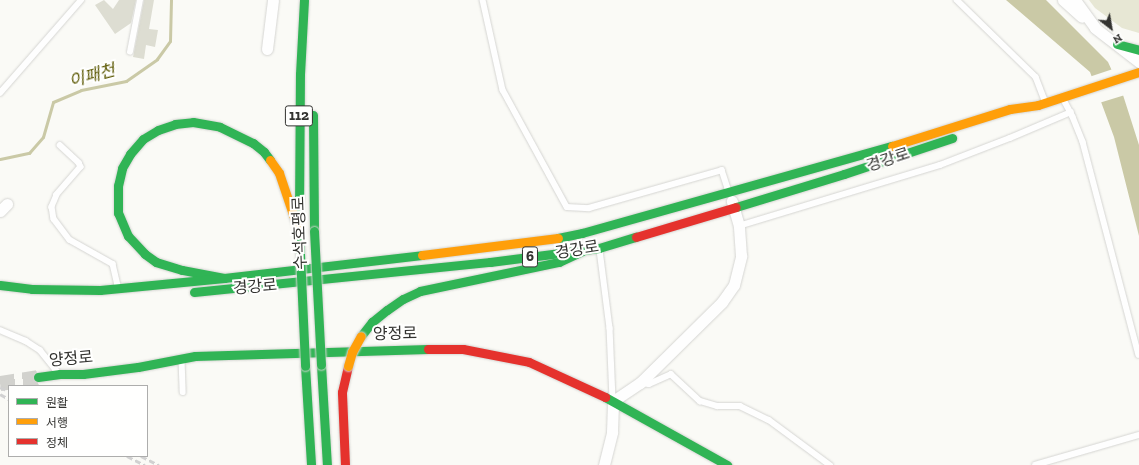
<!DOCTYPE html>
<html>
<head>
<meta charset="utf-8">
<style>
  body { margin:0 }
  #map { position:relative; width:1139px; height:465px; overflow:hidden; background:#fafaf6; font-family:"Zilla Slab","Noto Sans KR",serif }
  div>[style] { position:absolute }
  .green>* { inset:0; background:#e7e7d4 }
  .water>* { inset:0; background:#cac9a6 }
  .pier>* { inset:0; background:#fafaf6 }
  .stream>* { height:3px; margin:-1.5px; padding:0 1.5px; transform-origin:1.5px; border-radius:1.5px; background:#cac9a6 }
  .building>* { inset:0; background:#ddddd2 }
  .secondary-tunnel>* { height:15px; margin-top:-7.5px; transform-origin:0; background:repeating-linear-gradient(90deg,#d2d2ce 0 15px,transparent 0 23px) }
  .roads { filter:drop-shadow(0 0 1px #d5d5d2) drop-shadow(0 0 1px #d5d5d2) }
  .lane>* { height:5.5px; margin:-2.75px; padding:0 2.75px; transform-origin:2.75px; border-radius:2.75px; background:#fefefe }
  .street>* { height:11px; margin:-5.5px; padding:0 5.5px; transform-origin:5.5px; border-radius:5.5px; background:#fefefe }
  .fast>* { height:9px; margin:-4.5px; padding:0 4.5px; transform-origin:4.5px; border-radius:4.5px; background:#30b455 }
  .slow>* { height:9px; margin:-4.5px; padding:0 4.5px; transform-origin:4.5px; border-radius:4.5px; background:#ff9f0a }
  .jam>* { height:9px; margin:-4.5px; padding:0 4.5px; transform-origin:4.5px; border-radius:4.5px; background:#e5322d }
  .rail>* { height:3px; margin-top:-1.5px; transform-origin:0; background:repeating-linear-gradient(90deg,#d1d1d1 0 6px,transparent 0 9px) }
  .bridges { filter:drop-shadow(0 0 1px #d5d5d2) drop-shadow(0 0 1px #d5d5d2) }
  .fast-bridge>* { height:9px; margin:-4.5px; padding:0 4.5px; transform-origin:4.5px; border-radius:4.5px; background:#30b455 }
  .slow-bridge>* { height:9px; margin:-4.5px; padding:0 4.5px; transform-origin:4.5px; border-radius:4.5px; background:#ff9f0a }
  span { translate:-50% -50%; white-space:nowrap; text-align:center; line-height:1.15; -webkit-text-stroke:4px #fffffe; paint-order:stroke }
  .shield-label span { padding:1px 3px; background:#fffffe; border:1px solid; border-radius:3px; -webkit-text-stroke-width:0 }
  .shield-label { font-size:15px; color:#333330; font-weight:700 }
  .street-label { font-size:16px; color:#333330 }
  .water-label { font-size:17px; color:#5d5a05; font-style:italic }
  .legend { position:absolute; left:8px; top:385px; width:140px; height:72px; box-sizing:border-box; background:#fffffe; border:1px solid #adadac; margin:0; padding:5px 7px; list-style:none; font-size:12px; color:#333330 }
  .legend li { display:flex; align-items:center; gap:8px; height:20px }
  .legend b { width:20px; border:1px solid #adadac }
  .north { position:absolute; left:1091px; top:8px; width:40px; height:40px; -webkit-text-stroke:3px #fffffe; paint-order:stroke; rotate:149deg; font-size:11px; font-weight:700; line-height:16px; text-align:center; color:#333330 }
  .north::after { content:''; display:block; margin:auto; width:14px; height:18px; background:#333330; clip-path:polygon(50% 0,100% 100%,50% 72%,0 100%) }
</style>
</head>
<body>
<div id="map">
  <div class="green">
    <div style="clip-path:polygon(1089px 0,1139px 0,1139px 33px,1122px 28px,1095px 8px)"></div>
  </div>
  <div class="water">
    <div style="clip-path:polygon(1006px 0,1046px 0,1108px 62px,1123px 95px,1139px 145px,1139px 236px,1114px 137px,1090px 72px)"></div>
  </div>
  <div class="pier">
    <div style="clip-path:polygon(1113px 69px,1125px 95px,1099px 103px,1089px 77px)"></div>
  </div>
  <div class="stream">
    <div style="left:0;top:159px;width:30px;rotate:-12deg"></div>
    <div style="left:29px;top:153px;width:21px;rotate:-49deg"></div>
    <div style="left:43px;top:137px;width:36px;rotate:-74deg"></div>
    <div style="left:53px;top:102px;width:30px;rotate:-23deg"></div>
    <div style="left:81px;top:90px;width:46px;rotate:-11.3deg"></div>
    <div style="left:126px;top:81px;width:38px;rotate:-35deg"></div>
    <div style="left:157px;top:59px;width:22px;rotate:-54deg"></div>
    <div style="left:170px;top:41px;width:41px;rotate:-88.6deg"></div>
  </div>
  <div class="building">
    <div style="clip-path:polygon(104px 0,113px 9px,119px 0,136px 0,131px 23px,115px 34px,95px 5px)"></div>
    <div style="clip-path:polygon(144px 0,154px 0,149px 29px,158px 30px,155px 47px,146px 45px,144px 59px,133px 57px)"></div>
  </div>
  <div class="secondary-tunnel">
    <div style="left:0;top:383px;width:38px;rotate:-9deg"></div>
  </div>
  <div class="roads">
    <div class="lane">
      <div style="left:483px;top:0;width:92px;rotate:77.5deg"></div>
      <div style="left:503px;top:90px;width:133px;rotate:61.3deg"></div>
      <div style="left:567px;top:207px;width:22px;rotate:3deg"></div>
      <div style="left:589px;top:208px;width:138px;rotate:-15.9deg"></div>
      <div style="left:722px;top:170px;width:22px;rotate:72deg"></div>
      <div style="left:957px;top:0;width:110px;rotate:44.3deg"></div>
      <div style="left:1036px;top:77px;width:26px;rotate:69deg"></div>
      <div style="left:130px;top:52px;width:53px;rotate:-79.1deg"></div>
      <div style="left:0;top:93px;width:123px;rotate:-48.9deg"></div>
      <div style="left:1063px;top:98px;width:21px;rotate:62deg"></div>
      <div style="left:1073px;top:117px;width:27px;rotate:68deg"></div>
      <div style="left:1083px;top:142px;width:220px;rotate:75.3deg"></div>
      <div style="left:60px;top:145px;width:26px;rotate:43deg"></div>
      <div style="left:79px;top:163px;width:4px;rotate:63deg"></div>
      <div style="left:81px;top:167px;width:37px;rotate:131deg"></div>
      <div style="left:57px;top:195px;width:13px;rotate:113deg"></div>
      <div style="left:52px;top:207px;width:12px;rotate:81deg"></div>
      <div style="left:54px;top:219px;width:26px;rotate:53deg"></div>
      <div style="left:70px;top:240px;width:49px;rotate:29.2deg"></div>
      <div style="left:113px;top:264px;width:23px;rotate:77deg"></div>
      <div style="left:739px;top:226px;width:210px;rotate:-16.9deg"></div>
      <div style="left:940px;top:165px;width:75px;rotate:-21.1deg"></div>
      <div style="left:1010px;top:138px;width:66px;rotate:-23.1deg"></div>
      <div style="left:600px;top:250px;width:79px;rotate:82.7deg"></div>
      <div style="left:610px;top:328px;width:71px;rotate:87.6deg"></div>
      <div style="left:0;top:330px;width:28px;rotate:23deg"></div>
      <div style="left:26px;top:341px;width:17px;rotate:33deg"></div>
      <div style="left:40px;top:350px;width:28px;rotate:51deg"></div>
      <div style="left:182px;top:359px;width:33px;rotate:88deg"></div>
      <div style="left:640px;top:383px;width:9px;rotate:6deg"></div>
      <div style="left:649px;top:384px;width:24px;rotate:-24deg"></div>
      <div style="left:671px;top:374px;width:40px;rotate:43deg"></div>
      <div style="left:700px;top:401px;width:18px;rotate:16deg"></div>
      <div style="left:717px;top:406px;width:23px"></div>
      <div style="left:740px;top:406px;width:32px;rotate:26deg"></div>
      <div style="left:769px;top:420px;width:76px;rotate:36.4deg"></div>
      <div style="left:1035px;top:465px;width:108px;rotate:-16.1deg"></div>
    </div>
    <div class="street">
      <div style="left:1063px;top:0;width:25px;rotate:42deg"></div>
      <div style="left:1075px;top:0;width:34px;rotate:54deg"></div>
      <div style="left:1095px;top:28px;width:56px;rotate:37.7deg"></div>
      <div style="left:267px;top:49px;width:49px;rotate:-83deg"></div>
      <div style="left:0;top:211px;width:10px;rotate:-45deg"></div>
      <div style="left:604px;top:465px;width:34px;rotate:-76deg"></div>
      <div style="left:612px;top:432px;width:31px;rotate:-88deg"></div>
      <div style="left:613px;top:401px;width:32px;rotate:-34deg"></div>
      <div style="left:640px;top:383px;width:115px;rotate:-44.6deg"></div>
      <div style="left:722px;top:302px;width:21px;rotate:-55deg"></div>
      <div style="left:734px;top:285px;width:30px;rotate:-76deg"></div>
      <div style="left:741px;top:256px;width:30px;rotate:-94deg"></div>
      <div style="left:739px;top:226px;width:26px;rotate:-106deg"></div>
    </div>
    <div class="fast">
      <div style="left:1117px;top:44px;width:23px;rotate:15deg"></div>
      <div style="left:313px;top:115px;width:116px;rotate:89.5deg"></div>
      <div style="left:736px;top:207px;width:113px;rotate:-17deg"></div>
      <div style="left:844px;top:174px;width:114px;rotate:-18.4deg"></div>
      <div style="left:299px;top:214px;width:140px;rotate:-89.6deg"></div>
      <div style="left:300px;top:74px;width:74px;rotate:-86.9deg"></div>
      <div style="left:558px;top:238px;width:25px;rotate:-12deg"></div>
      <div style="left:582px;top:233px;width:322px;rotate:-15.7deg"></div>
      <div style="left:224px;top:278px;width:43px;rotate:-169.2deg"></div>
      <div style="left:182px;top:270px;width:27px;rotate:-163deg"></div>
      <div style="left:156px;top:262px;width:14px;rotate:-144deg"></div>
      <div style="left:145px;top:254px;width:25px;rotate:-133deg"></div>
      <div style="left:128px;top:236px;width:25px;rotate:-113deg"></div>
      <div style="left:118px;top:213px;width:27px;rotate:-90deg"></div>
      <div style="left:118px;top:186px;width:18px;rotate:-77deg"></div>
      <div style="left:122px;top:168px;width:16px;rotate:-60deg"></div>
      <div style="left:130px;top:154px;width:20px;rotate:-49deg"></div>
      <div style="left:143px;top:139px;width:17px;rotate:-31deg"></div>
      <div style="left:158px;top:130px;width:18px;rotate:-19deg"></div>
      <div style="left:175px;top:124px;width:18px;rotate:-6deg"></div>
      <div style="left:193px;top:122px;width:27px;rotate:10deg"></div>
      <div style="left:220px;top:127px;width:37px;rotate:26deg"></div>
      <div style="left:253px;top:143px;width:14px;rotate:39deg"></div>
      <div style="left:264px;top:152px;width:10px;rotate:53deg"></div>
      <div style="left:0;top:285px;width:32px;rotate:7deg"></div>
      <div style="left:32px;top:289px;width:68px;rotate:0.8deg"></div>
      <div style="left:100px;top:290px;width:125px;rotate:-5.5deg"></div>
      <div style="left:224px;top:278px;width:199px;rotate:-6.6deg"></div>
      <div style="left:194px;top:292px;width:298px;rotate:-5.8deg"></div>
      <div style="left:490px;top:262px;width:110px;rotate:-7.3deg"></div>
      <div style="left:599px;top:248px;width:39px;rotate:-17deg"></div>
      <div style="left:361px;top:336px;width:18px;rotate:-52deg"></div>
      <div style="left:372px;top:322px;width:19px;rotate:-39deg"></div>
      <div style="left:387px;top:310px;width:19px;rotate:-35deg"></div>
      <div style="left:403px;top:299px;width:19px;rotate:-25deg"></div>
      <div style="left:420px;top:291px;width:142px;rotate:-11.8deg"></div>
      <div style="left:559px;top:262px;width:26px;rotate:-25deg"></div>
      <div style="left:321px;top:365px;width:100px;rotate:86.6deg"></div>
      <div style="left:305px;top:366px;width:99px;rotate:86.5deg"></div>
      <div style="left:38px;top:377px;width:22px;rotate:-8deg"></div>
      <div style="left:60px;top:374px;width:23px"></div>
      <div style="left:83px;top:374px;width:55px;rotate:-7.3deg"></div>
      <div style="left:138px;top:367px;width:58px;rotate:-10.9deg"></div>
      <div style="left:195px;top:356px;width:233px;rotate:-1.7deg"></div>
      <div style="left:605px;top:397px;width:140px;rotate:29.1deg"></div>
    </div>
    <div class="slow">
      <div style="left:892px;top:146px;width:124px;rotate:-17.4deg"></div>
      <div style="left:1010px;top:109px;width:28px;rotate:-8deg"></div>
      <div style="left:1038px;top:105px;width:106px;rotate:-18.1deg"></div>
      <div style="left:270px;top:160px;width:16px;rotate:55deg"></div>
      <div style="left:279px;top:173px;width:62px;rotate:71.3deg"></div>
      <div style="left:422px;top:255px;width:137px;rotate:-7.1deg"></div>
    </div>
    <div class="jam">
      <div style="left:636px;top:237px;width:104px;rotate:-16.7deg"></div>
      <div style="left:428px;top:349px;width:35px"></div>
      <div style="left:463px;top:349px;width:67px;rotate:11.1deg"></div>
      <div style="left:529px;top:362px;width:84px;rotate:24.7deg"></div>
      <div style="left:345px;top:465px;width:73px;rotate:-92.4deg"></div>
      <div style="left:342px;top:392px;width:27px;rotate:-77deg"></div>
    </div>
  </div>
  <div class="rail">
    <div style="left:0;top:387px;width:10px;rotate:24deg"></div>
    <div style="left:0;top:394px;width:10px;rotate:29deg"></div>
    <div style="left:127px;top:456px;width:20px;rotate:27deg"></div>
    <div style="left:141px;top:456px;width:20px;rotate:27deg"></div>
  </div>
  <div class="bridges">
    <div class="fast-bridge">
      <div style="left:314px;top:231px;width:134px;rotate:87deg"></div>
      <div style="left:299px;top:232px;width:134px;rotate:87.4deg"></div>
    </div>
    <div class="slow-bridge">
      <div style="left:348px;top:366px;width:15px;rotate:-74deg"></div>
      <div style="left:352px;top:352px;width:18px;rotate:-61deg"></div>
    </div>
  </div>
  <div class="shield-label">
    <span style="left:299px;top:116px">112</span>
    <span style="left:530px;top:257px">6</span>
  </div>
  <div class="street-label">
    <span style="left:888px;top:160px;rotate:-18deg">경강로</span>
    <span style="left:300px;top:233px;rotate:-92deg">수석호평로</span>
    <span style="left:577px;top:250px;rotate:-9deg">경강로</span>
    <span style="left:255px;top:287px;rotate:-5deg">경강로</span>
    <span style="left:395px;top:334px;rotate:-1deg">양정로</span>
    <span style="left:71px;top:359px;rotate:-5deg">양정로</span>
  </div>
  <div class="water-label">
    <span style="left:92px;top:76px;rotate:-15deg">이패천</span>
  </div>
  <ul class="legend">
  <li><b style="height:5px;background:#30b455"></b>원활</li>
  <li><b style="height:5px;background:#ff9f0a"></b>서행</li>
  <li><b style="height:5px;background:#e5322d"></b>정체</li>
  </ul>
  <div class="north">N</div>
</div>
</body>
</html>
